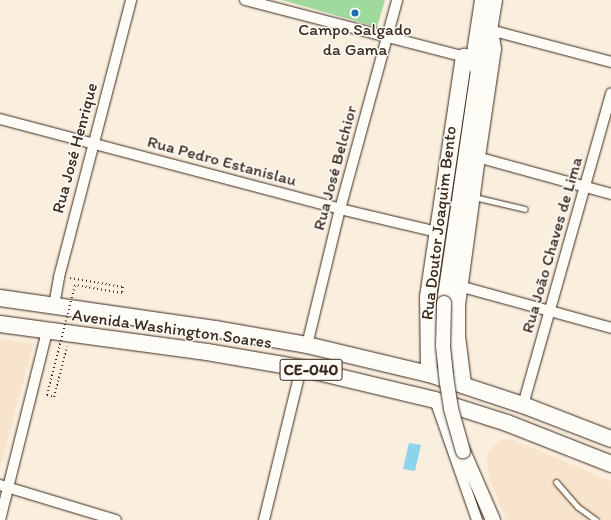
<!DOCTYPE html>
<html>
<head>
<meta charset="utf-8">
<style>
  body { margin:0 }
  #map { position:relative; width:611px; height:520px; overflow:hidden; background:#faeede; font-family:Itim,sans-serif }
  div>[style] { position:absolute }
  .built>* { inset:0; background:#f8e4cc }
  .green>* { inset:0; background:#a0d99d }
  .water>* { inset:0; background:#8bd4ec }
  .path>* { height:2px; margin-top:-1px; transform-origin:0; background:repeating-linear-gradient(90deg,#3b2a1e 0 1px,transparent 0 4px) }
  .roads { filter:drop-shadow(0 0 1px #3b2a1e) drop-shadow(0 0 1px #3b2a1e) }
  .service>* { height:5px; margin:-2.5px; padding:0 2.5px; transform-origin:2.5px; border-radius:2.5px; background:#fdfcf7 }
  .minor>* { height:10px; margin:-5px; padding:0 5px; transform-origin:5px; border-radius:5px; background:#fdfcf7 }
  .secondary>* { height:14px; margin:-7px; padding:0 7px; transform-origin:7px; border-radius:7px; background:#fdfcf7 }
  .trunk>* { height:16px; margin:-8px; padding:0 8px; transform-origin:8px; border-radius:8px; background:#fdfcf7 }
  .path-bridge>* { height:2px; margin-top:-1px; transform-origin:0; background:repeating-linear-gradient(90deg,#3b2a1e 0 1px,transparent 0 4px) }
  .bridges { filter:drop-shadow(0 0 1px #3b2a1e) drop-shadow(0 0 1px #3b2a1e) }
  .secondary-bridge>* { height:14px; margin:-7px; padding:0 7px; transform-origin:7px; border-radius:7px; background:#fdfcf7 }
  .dots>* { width:11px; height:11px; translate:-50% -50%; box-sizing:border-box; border:2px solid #fdfcf7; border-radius:50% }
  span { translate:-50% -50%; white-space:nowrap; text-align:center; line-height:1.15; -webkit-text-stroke:3px #fdfcf7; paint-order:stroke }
  .shield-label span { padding:1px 3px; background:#fdfcf7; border:1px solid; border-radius:3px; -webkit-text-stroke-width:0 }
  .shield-label { font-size:16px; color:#3b2a1e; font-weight:700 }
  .poi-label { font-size:17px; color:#3b2a1e }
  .street-label { font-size:17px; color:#3b2a1e }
</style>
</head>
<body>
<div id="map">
  <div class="built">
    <div style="clip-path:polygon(0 339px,31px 343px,33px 346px,0 468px)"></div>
    <div style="clip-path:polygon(511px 439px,611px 481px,611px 520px,506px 520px,489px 478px,487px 460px,488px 453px,496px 444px,502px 440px)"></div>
  </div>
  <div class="green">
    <div style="clip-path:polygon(282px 0,385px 0,377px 27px)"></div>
  </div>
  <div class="water">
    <div style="clip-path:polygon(409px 443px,421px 445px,415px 471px,403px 469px)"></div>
  </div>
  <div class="path">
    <div style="left:70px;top:278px;width:54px;rotate:9.6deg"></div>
    <div style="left:123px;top:287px;width:6px;rotate:99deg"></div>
    <div style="left:122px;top:293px;width:48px;rotate:-170.3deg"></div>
    <div style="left:47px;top:395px;width:7px;rotate:16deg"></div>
    <div style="left:54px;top:397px;width:52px;rotate:-75.4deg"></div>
  </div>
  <div class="roads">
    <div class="service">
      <div style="left:474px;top:197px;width:52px;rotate:13.2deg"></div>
      <div style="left:556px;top:482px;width:33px;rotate:49deg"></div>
      <div style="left:578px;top:507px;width:22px;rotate:36deg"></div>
    </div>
    <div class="minor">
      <div style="left:245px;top:0;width:232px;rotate:14.5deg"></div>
      <div style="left:490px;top:30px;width:125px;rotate:14.8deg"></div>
      <div style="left:0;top:119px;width:352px;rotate:14.8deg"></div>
      <div style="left:340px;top:209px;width:100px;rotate:13.3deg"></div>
      <div style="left:477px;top:157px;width:139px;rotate:15.4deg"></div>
      <div style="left:459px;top:286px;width:158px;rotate:15.4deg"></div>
      <div style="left:54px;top:306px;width:29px;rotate:-80deg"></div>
      <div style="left:59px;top:277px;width:286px;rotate:-75.4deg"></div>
      <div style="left:307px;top:345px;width:140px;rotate:-76.4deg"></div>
      <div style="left:340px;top:209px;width:217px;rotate:-74.7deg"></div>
      <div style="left:435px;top:400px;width:127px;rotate:70.7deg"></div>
      <div style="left:523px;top:405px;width:324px;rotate:-74.2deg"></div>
      <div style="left:0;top:485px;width:121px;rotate:16.8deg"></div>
      <div style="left:0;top:520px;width:195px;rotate:-76deg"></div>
      <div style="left:264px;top:520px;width:156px;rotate:-76.3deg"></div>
    </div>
    <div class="secondary">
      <div style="left:478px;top:71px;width:13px;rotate:-113deg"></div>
      <div style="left:473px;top:59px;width:60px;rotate:-81.3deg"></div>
      <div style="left:444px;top:303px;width:234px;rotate:-81.7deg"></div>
      <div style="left:478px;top:71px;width:18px;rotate:-63deg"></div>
      <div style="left:486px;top:55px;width:56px;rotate:-80.7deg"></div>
      <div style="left:463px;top:451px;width:75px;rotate:66.5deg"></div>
    </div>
    <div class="trunk">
      <div style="left:0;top:298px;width:217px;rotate:8.2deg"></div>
      <div style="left:215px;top:329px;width:93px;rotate:9.9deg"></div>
      <div style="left:307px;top:345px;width:125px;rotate:13.4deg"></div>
      <div style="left:429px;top:374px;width:99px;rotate:18.3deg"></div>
      <div style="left:523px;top:405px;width:94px;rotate:21.1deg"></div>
      <div style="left:0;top:324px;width:209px;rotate:7.7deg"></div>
      <div style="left:207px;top:352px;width:95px;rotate:9.7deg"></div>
      <div style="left:301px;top:368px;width:138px;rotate:13.4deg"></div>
      <div style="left:435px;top:400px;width:76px;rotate:17.7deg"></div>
      <div style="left:507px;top:423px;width:112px;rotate:21.5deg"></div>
      <div style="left:429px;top:374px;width:77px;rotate:-90.7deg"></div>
      <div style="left:428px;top:297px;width:243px;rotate:-81.5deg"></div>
      <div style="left:463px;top:384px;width:48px;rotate:-97.1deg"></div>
      <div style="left:457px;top:336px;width:31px;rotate:-90deg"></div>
      <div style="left:457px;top:305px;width:149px;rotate:-82.3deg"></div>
      <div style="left:477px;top:157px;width:109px;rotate:-81.6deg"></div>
      <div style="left:493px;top:49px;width:19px;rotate:-99deg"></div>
    </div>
  </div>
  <div class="path-bridge">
    <div style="left:47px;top:395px;width:114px;rotate:-75.7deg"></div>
  </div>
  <div class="bridges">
    <div class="secondary-bridge">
      <div style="left:444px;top:303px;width:43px;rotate:91.3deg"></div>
      <div style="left:443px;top:346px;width:37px;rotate:84deg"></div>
      <div style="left:447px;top:383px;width:26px;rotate:81deg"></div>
      <div style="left:451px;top:409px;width:44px;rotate:74.1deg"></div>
    </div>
  </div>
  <div class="dots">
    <div style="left:355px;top:13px;background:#1f6fb2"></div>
  </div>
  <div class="shield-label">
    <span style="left:311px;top:370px">CE-040</span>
  </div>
  <div class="poi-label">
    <span style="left:355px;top:40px">Campo Salgado<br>da Gama</span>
  </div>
  <div class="street-label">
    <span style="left:75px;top:148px;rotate:-75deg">Rua José Henrique</span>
    <span style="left:222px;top:161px;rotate:15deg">Rua Pedro Estanislau</span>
    <span style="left:335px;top:168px;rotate:-75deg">Rua José Belchior</span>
    <span style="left:439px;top:223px;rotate:-83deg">Rua Doutor Joaquim Bento</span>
    <span style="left:552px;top:245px;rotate:-74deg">Rua João Chaves de Lima</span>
    <span style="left:172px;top:329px;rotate:8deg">Avenida Washington Soares</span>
  </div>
</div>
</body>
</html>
